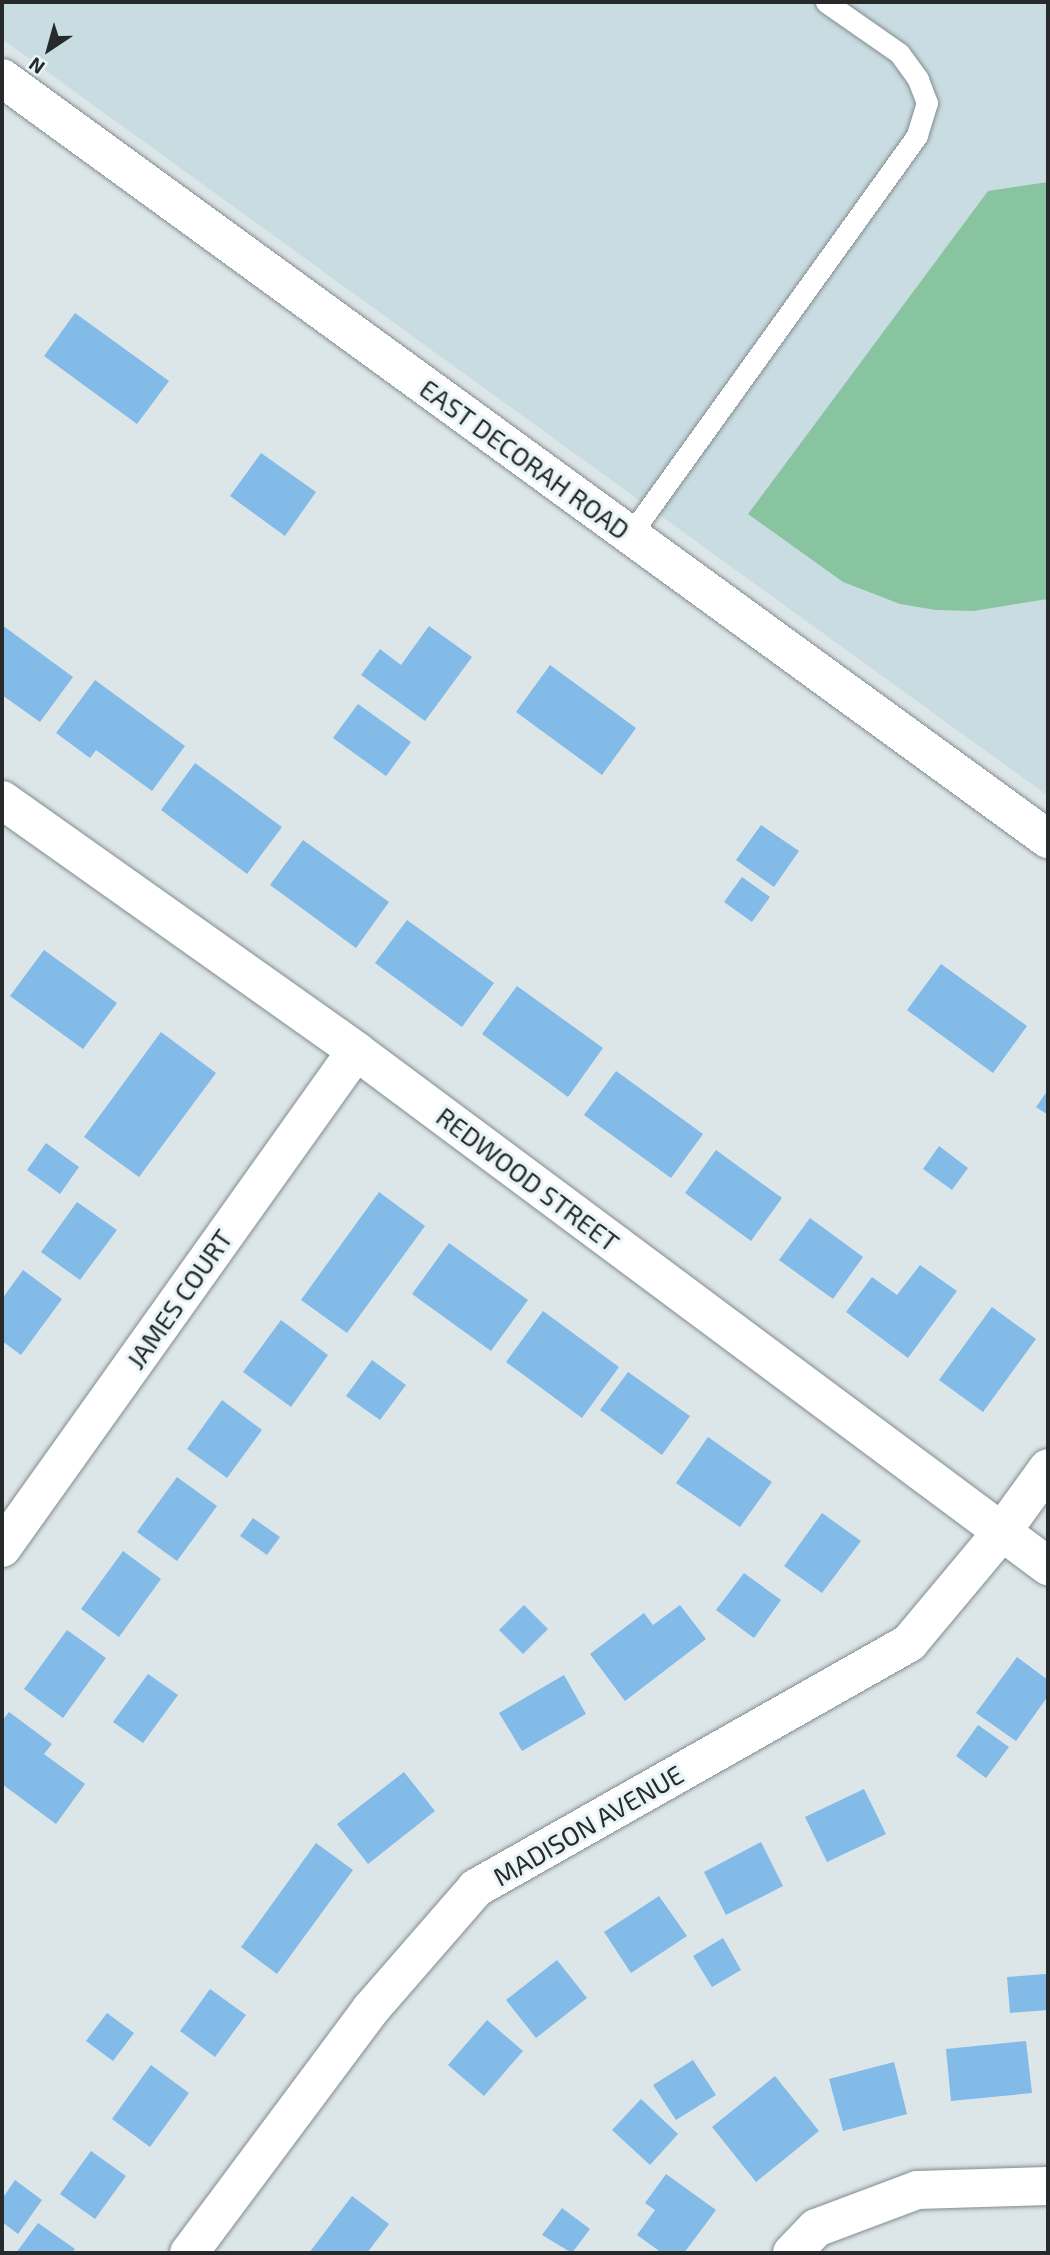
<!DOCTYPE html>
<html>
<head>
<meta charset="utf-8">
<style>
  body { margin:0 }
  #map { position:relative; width:1050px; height:2255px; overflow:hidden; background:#dce6e9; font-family:"Exo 2",sans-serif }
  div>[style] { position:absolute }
  .built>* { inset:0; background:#c9dce2 }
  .green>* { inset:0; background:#89c4a1 }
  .building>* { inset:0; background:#82bae8 }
  .roads { filter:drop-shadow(0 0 2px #828c8f) drop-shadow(0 0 2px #828c8f) }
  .service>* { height:21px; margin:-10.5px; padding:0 10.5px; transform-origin:10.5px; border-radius:10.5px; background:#fff }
  .minor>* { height:38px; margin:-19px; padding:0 19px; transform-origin:19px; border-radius:19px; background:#fff }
  .tertiary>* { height:38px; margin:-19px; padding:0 19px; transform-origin:19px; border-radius:19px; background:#fff }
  span { translate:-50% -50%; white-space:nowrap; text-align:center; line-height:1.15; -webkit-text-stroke:6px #e9f4f6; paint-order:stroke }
  .street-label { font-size:26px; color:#262a2b }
  .frame { position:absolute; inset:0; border:4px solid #262a2b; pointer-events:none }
  .north { position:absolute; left:14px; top:14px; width:70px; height:70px; -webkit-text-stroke:5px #e9f4f6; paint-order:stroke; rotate:216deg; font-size:19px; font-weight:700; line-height:28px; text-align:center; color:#262a2b }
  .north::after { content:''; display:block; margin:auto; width:24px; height:32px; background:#262a2b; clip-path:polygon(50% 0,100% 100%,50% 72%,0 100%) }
</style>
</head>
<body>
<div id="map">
  <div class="built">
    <div style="clip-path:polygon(2px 2px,1048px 2px,1048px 796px,2px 39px)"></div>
  </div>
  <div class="green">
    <div style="clip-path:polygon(1048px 182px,1048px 599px,973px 611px,936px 610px,900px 604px,843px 582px,748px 514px,988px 191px)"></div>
  </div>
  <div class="building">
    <div style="clip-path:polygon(75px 313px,169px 381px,137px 424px,44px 356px)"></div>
    <div style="clip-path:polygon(261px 453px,316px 492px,285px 536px,230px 496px)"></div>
    <div style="clip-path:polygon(2px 625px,73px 677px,40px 722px,2px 695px)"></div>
    <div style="clip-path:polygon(429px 626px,472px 657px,425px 721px,361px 675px,380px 649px,401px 665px)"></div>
    <div style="clip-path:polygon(550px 665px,636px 728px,602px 775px,516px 712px)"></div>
    <div style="clip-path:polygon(95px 680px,185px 746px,152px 791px,96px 750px,90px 758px,56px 733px)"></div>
    <div style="clip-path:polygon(358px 704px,411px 742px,386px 776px,333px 738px)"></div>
    <div style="clip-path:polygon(195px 763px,282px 827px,247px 874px,161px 810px)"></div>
    <div style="clip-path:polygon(761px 825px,799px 851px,774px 887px,736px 860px)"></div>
    <div style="clip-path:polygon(303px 840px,389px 902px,356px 948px,270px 885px)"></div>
    <div style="clip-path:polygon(742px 877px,770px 897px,752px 922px,724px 902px)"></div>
    <div style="clip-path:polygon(407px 920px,494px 983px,462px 1027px,375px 963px)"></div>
    <div style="clip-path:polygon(44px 950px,117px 1003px,83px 1049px,10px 996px)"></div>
    <div style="clip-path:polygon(941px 964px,1027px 1026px,993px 1073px,907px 1010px)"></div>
    <div style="clip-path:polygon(517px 986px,603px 1048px,568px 1097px,482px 1034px)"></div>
    <div style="clip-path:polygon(161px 1032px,216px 1073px,139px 1177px,84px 1137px)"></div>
    <div style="clip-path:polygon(616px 1071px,703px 1134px,671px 1178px,584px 1115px)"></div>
    <div style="clip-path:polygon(1048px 1090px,1048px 1115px,1036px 1107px)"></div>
    <div style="clip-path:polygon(46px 1143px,79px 1167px,60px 1194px,27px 1170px)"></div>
    <div style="clip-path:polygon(939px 1146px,968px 1168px,952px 1190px,923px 1169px)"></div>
    <div style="clip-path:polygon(716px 1150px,782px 1198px,751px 1241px,685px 1193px)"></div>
    <div style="clip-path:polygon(379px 1192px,425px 1226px,347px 1333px,301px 1300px)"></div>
    <div style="clip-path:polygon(77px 1202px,117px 1230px,80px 1280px,41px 1252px)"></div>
    <div style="clip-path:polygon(810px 1218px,863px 1257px,833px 1299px,779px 1260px)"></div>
    <div style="clip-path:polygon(449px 1243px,528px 1300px,491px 1351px,412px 1294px)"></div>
    <div style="clip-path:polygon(920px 1265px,957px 1291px,908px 1358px,846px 1312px,872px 1277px,897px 1295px)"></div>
    <div style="clip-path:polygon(23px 1270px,62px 1299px,21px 1355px,2px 1341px,2px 1299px)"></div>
    <div style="clip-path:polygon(992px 1307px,1036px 1339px,983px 1412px,939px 1380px)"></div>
    <div style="clip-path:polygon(543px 1311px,619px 1367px,582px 1418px,506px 1362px)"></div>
    <div style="clip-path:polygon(281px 1320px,328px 1355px,291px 1407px,243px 1372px)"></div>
    <div style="clip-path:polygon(372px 1360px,406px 1385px,380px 1420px,346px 1396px)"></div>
    <div style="clip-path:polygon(628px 1372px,690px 1416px,662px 1455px,600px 1410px)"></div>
    <div style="clip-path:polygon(222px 1400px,262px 1430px,227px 1478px,187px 1449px)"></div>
    <div style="clip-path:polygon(708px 1437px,772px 1482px,740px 1527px,676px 1483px)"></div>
    <div style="clip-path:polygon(177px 1477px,217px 1506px,177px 1561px,137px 1532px)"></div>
    <div style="clip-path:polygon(822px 1513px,861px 1541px,822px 1593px,784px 1566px)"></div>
    <div style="clip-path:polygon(253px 1518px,280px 1537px,267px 1555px,240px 1536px)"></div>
    <div style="clip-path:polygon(123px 1551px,161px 1579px,119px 1637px,81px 1609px)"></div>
    <div style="clip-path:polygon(744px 1573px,781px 1600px,754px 1638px,716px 1610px)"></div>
    <div style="clip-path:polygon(524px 1605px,548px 1629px,523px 1654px,499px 1630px)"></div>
    <div style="clip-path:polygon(680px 1605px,706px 1639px,625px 1701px,590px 1654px,644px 1613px,653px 1625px)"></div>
    <div style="clip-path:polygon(67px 1630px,106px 1658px,63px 1718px,24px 1689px)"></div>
    <div style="clip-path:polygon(1017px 1657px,1048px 1680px,1048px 1696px,1016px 1741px,976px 1713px)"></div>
    <div style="clip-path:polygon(148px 1674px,178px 1695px,143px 1743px,113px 1722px)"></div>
    <div style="clip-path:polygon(564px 1675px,586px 1714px,522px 1751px,499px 1713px)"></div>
    <div style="clip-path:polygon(9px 1712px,52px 1744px,44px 1754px,85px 1784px,56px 1824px,2px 1784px,2px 1721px)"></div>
    <div style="clip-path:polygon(978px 1725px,1009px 1747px,986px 1778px,956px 1756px)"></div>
    <div style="clip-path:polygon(404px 1772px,435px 1811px,368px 1864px,337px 1824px)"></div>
    <div style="clip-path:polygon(864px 1789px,886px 1834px,827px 1862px,805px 1817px)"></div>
    <div style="clip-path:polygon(761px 1842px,783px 1886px,726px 1915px,704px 1872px)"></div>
    <div style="clip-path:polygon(316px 1843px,353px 1870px,277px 1974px,241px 1947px)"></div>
    <div style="clip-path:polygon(659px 1896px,687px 1936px,631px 1973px,604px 1932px)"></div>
    <div style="clip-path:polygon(723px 1938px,741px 1970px,712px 1987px,693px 1956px)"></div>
    <div style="clip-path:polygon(557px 1960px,587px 1998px,536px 2038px,506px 2000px)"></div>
    <div style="clip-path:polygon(1046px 1974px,1048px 2010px,1010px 2013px,1007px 1977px)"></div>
    <div style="clip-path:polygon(210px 1989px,246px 2015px,215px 2057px,180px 2031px)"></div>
    <div style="clip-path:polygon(107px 2013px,134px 2033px,113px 2061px,86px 2041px)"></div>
    <div style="clip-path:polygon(487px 2020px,523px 2051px,484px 2096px,448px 2065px)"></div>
    <div style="clip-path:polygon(1026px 2041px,1032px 2093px,951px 2101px,946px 2049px)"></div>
    <div style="clip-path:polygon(693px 2060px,716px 2095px,676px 2120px,653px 2085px)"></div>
    <div style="clip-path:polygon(894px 2062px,907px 2114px,843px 2131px,829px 2079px)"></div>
    <div style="clip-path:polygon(151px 2065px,189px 2093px,150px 2147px,112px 2119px)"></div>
    <div style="clip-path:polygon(775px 2076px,819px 2131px,756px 2182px,712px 2127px)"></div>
    <div style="clip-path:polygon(641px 2099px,678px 2134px,650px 2165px,612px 2130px)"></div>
    <div style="clip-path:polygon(91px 2151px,126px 2176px,95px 2219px,60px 2194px)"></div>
    <div style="clip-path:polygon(666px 2174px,716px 2210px,684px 2253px,662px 2253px,637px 2235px,655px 2210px,645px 2203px)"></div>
    <div style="clip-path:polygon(15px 2180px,42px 2200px,18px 2234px,2px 2222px,2px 2199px)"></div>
    <div style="clip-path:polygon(352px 2196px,389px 2224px,367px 2253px,309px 2253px)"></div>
    <div style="clip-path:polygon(562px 2208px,590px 2229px,572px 2253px,542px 2235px)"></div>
    <div style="clip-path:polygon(38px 2223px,75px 2249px,72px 2253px,16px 2253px)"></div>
  </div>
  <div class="roads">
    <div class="service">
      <div style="left:630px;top:535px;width:492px;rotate:-54.3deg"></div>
      <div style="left:917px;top:135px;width:34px;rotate:-73deg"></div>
      <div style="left:927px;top:103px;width:26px;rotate:-111deg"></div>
      <div style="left:918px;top:79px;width:32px;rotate:-126deg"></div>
      <div style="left:899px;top:53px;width:89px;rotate:-145.1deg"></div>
    </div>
    <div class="minor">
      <div style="left:2px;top:800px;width:434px;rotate:35.3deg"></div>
      <div style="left:356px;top:1051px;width:863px;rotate:36.66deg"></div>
      <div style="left:2px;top:1548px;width:610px;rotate:-54.54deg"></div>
      <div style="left:189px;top:2253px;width:304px;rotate:-53.3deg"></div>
      <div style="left:371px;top:2009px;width:160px;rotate:-49deg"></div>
      <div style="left:476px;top:1888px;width:498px;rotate:-29.5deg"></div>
      <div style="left:909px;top:1643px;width:143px;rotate:-50.1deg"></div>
      <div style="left:1001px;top:1533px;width:80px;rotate:-54.1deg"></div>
      <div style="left:792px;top:2253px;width:35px;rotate:-46deg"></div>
      <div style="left:816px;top:2228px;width:108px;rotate:-20.6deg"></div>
      <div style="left:917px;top:2190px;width:131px;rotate:-1.7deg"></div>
    </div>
    <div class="tertiary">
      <div style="left:2px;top:78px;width:1294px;rotate:36.04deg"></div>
    </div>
  </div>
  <div class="street-label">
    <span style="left:525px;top:459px;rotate:36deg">EAST DECORAH ROAD</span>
    <span style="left:528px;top:1179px;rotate:37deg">REDWOOD STREET</span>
    <span style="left:179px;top:1299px;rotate:-55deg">JAMES COURT</span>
    <span style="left:588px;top:1825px;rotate:-30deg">MADISON AVENUE</span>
  </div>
  <div class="frame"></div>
  <div class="north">N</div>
</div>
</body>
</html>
